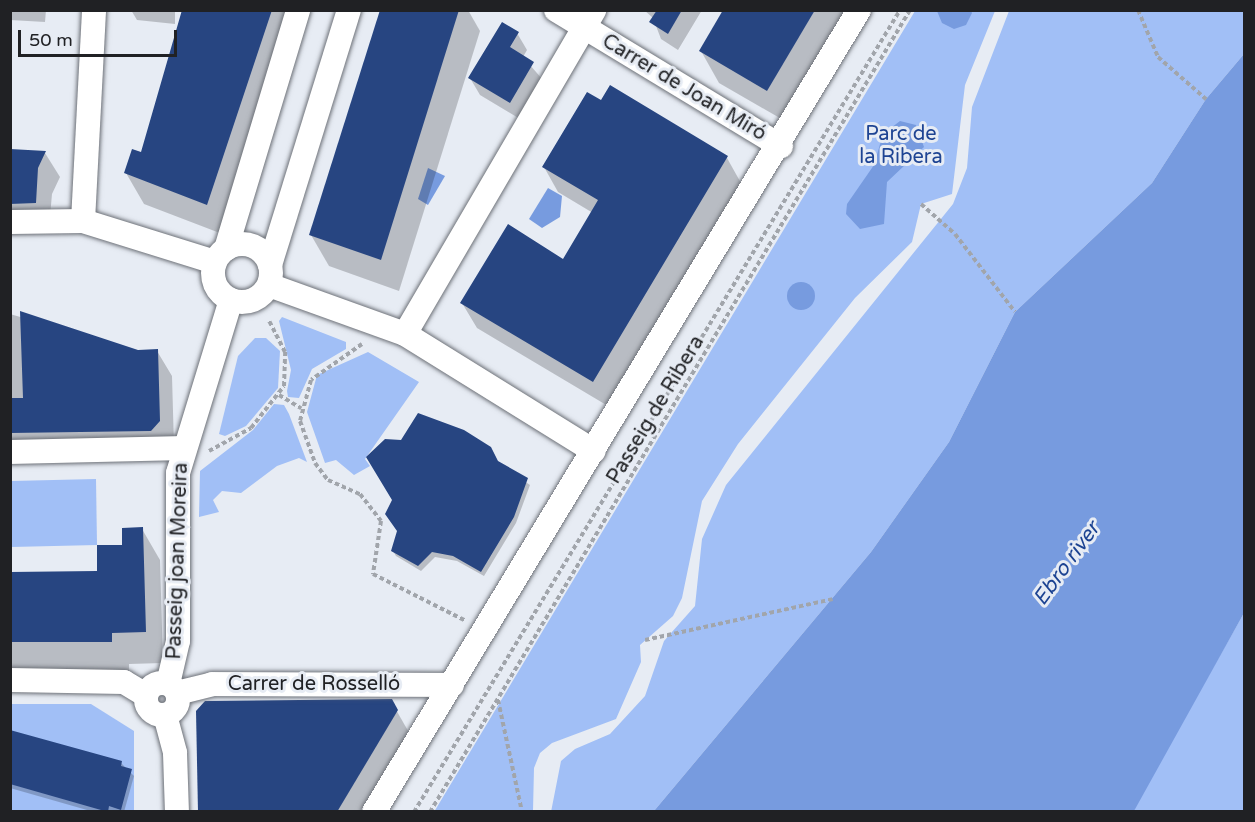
<!DOCTYPE html>
<html>
<head>
<meta charset="utf-8">
<style>
  body { margin:0 }
  #map { position:relative; width:1255px; height:822px; overflow:hidden; background:#e7ecf4; font-family:"Varela Round",sans-serif }
  div>[style] { position:absolute }
  .green>* { inset:0; background:#a1bff6 }
  .water>* { inset:0; background:#779bdf }
  .round { border-radius:50% }
  .shadow>* { inset:0; background:#0003 }
  .building>* { inset:0; background:#274581 }
  .path>* { height:4px; margin-top:-2px; transform-origin:0; background:repeating-linear-gradient(90deg,#a1a5ab 0 4.5px,transparent 0 7.5px) }
  .roads { filter:drop-shadow(0 0 2px #6d7178) drop-shadow(0 0 2px #6d7178) }
  .street>* { height:24px; margin:-12px; padding:0 12px; transform-origin:12px; border-radius:12px; background:#fff }
  .street>.ring { margin:-12px; padding:0; box-sizing:content-box; background:none; border:24px solid #fff; border-radius:50% }
  span { translate:-50% -50%; white-space:nowrap; text-align:center; line-height:1.15; -webkit-text-stroke:6px #e7ecf4; paint-order:stroke }
  .street-label { font-size:20px; color:#202124 }
  .park-label { font-size:20px; color:#1e4493 }
  .water-label { font-size:21px; color:#1c4392; font-style:italic }
  .frame { position:absolute; inset:0; border:12px solid #202124; pointer-events:none }
  .scale { position:absolute; left:18px; top:30px; width:159px; height:27px; box-sizing:border-box; border:3px solid #202124; border-top:0; padding-left:8px; font-size:18px; line-height:21px; white-space:nowrap; color:#202124; -webkit-text-stroke:4px #e7ecf4; paint-order:stroke }
</style>
</head>
<body>
<div id="map">
  <div class="green">
    <div style="clip-path:polygon(915px 11px,995px 11px,965px 85px,952px 194px,921px 204px,912px 242px,855px 298px,738px 444px,702px 501px,682px 598px,673px 616px,640px 645px,641px 662px,616px 719px,552px 743px,540px 753px,534px 768px,533px 811px,434px 812px)"></div>
    <div style="clip-path:polygon(1009px 11px,1244px 11px,1244px 54px,1206px 99px,1152px 183px,1015px 312px,949px 442px,871px 552px,654px 811px,551px 812px,561px 761px,575px 749px,610px 734px,645px 696px,664px 641px,695px 606px,702px 539px,726px 485px,953px 204px,967px 168px,972px 107px)"></div>
    <div style="clip-path:polygon(282px 317px,346px 342px,346px 349px,312px 369px,299px 398px,288px 397px,287px 391px,291px 370px,279px 321px)"></div>
    <div style="clip-path:polygon(255px 338px,266px 338px,280px 351px,278px 388px,246px 426px,225px 436px,219px 434px,238px 356px)"></div>
    <div style="clip-path:polygon(368px 352px,419px 382px,365px 459px,370px 466px,354px 475px,336px 460px,325px 463px,307px 412px,317px 375px)"></div>
    <div style="clip-path:polygon(274px 404px,284px 405px,289px 414px,307px 462px,299px 458px,277px 466px,241px 493px,222px 491px,213px 500px,219px 512px,199px 517px,200px 471px,253px 430px)"></div>
    <div style="clip-path:polygon(96px 479px,97px 545px,11px 547px,11px 481px)"></div>
    <div style="clip-path:polygon(1244px 613px,1244px 811px,1134px 812px,1135px 805px)"></div>
    <div style="clip-path:polygon(10px 704px,91px 704px,134px 731px,134px 811px,11px 811px)"></div>
  </div>
  <div class="water">
    <div style="clip-path:polygon(937px 11px,971px 11px,972px 13px,966px 25px,954px 29px,942px 23px)"></div>
    <div style="clip-path:polygon(1244px 54px,1244px 613px,1134px 811px,654px 811px,871px 552px,949px 442px,1015px 312px,1152px 183px,1206px 99px)"></div>
    <div style="clip-path:polygon(900px 121px,916px 125px,924px 147px,887px 182px,884px 224px,860px 229px,846px 214px,847px 204px,874px 165px,883px 134px)"></div>
    <div style="clip-path:polygon(428px 168px,445px 176px,428px 205px,418px 199px)"></div>
    <div style="clip-path:polygon(548px 188px,562px 196px,560px 217px,542px 228px,529px 219px)"></div>
    <div class="round" style="left:787px;top:282px;width:28px;height:28px"></div>
  </div>
  <div class="shadow">
    <div style="clip-path:polygon(10px 10px,46px 10px,45px 22px,10px 20px)"></div>
    <div style="clip-path:polygon(131px 10px,175px 10px,175px 24px,137px 20px)"></div>
    <div style="clip-path:polygon(185px 10px,299px 10px,225px 235px,144px 204px,126px 173px,142px 154px)"></div>
    <div style="clip-path:polygon(381px 10px,468px 10px,480px 31px,399px 291px,329px 266px,311px 235px)"></div>
    <div style="clip-path:polygon(644px 10px,702px 10px,678px 50px,661px 39px,653px 18px)"></div>
    <div style="clip-path:polygon(725px 10px,851px 10px,785px 121px,719px 83px,701px 51px)"></div>
    <div style="clip-path:polygon(517px 33px,527px 50px,523px 57px,543px 80px,520px 119px,480px 95px,470px 78px)"></div>
    <div style="clip-path:polygon(601px 102px,727px 158px,741px 183px,608px 406px,477px 328px,462px 303px,564px 261px,593px 213px,558px 192px,544px 167px)"></div>
    <div style="clip-path:polygon(10px 150px,45px 153px,60px 177px,52px 194px,49px 228px,10px 230px)"></div>
    <div style="clip-path:polygon(10px 314px,138px 351px,157px 351px,172px 376px,174px 446px,10px 458px)"></div>
    <div style="clip-path:polygon(497px 462px,530px 485px,516px 523px,484px 576px,457px 561px,435px 557px,421px 571px,396px 556px,393px 551px)"></div>
    <div style="clip-path:polygon(142px 529px,160px 560px,163px 663px,129px 664px,129px 673px,10px 675px,10px 574px,99px 572px)"></div>
    <div style="clip-path:polygon(391px 701px,415px 743px,374px 812px,200px 812px)"></div>
    <div style="clip-path:polygon(10px 732px,121px 763px,134px 776px,124px 812px,94px 812px,10px 788px)"></div>
  </div>
  <div class="building">
    <div style="clip-path:polygon(182px 10px,272px 10px,207px 205px,124px 173px,132px 149px,141px 152px)"></div>
    <div style="clip-path:polygon(380px 10px,459px 10px,381px 260px,309px 235px)"></div>
    <div style="clip-path:polygon(657px 10px,682px 10px,668px 34px,649px 22px)"></div>
    <div style="clip-path:polygon(723px 10px,815px 10px,767px 91px,699px 51px)"></div>
    <div style="clip-path:polygon(502px 22px,519px 32px,510px 47px,534px 62px,510px 103px,468px 78px)"></div>
    <div style="clip-path:polygon(610px 85px,728px 156px,593px 382px,460px 303px,508px 224px,563px 259px,598px 200px,542px 167px,587px 92px,601px 100px)"></div>
    <div style="clip-path:polygon(10px 149px,46px 151px,38px 168px,36px 203px,10px 204px)"></div>
    <div style="clip-path:polygon(20px 311px,138px 350px,158px 349px,160px 421px,151px 431px,10px 433px,10px 398px,23px 398px)"></div>
    <div style="clip-path:polygon(418px 413px,464px 430px,491px 447px,498px 461px,528px 478px,514px 517px,481px 572px,453px 556px,432px 552px,418px 566px,391px 551px,397px 531px,385px 514px,392px 500px,366px 457px,385px 439px,401px 440px)"></div>
    <div style="clip-path:polygon(143px 527px,146px 632px,112px 633px,112px 642px,10px 642px,10px 572px,97px 571px,97px 545px,122px 545px,122px 528px)"></div>
    <div style="clip-path:polygon(392px 699px,398px 710px,337px 812px,198px 812px,196px 711px,205px 701px)"></div>
    <div style="clip-path:polygon(10px 730px,122px 761px,121px 766px,132px 769px,121px 810px,109px 806px,108px 812px,10px 784px)"></div>
  </div>
  <div class="path">
    <div style="left:1138px;top:10px;width:51px;rotate:66.9deg"></div>
    <div style="left:1158px;top:57px;width:64px;rotate:41.2deg"></div>
    <div style="left:921px;top:204px;width:45px;rotate:41.4deg"></div>
    <div style="left:955px;top:234px;width:98px;rotate:52.4deg"></div>
    <div style="left:362px;top:344px;width:62px;rotate:144.8deg"></div>
    <div style="left:311px;top:380px;width:42px;rotate:105deg"></div>
    <div style="left:300px;top:421px;width:45px;rotate:70.3deg"></div>
    <div style="left:315px;top:463px;width:21px;rotate:53deg"></div>
    <div style="left:328px;top:480px;width:35px;rotate:24deg"></div>
    <div style="left:360px;top:494px;width:34px;rotate:52deg"></div>
    <div style="left:381px;top:521px;width:54px;rotate:98.6deg"></div>
    <div style="left:373px;top:574px;width:104px;rotate:26.8deg"></div>
    <div style="left:279px;top:395px;width:26px;rotate:31deg"></div>
    <div style="left:209px;top:451px;width:48px;rotate:-28.7deg"></div>
    <div style="left:251px;top:428px;width:53px;rotate:-51.8deg"></div>
    <div style="left:284px;top:386px;width:34px;rotate:-88deg"></div>
    <div style="left:285px;top:352px;width:35px;rotate:-117deg"></div>
    <div style="left:645px;top:640px;width:192px;rotate:-12.3deg"></div>
    <div style="left:498px;top:700px;width:115px;rotate:77.9deg"></div>
    <div style="left:414px;top:812px;width:938px;rotate:-58.78deg"></div>
    <div style="left:430px;top:812px;width:935px;rotate:-59.1deg"></div>
  </div>
  <div class="roads">
    <div class="street">
      <div style="left:556px;top:10px;width:263px;rotate:31.2deg"></div>
      <div style="left:83px;top:221px;width:211px;rotate:-87deg"></div>
      <div style="left:10px;top:222px;width:73px;rotate:-0.8deg"></div>
      <div style="left:83px;top:221px;width:138px;rotate:17.3deg"></div>
      <div class="ring" style="left:213px;top:244px;width:34px;height:34px"></div>
      <div style="left:226px;top:249px;width:250px;rotate:-73.2deg"></div>
      <div style="left:270px;top:265px;width:267px;rotate:-72.8deg"></div>
      <div style="left:269px;top:285px;width:145px;rotate:19.8deg"></div>
      <div style="left:405px;top:334px;width:222px;rotate:31.8deg"></div>
      <div style="left:405px;top:334px;width:375px;rotate:-59.7deg"></div>
      <div style="left:10px;top:452px;width:174px;rotate:-1.3deg"></div>
      <div style="left:10px;top:680px;width:114px;rotate:1deg"></div>
      <div style="left:124px;top:682px;width:26px;rotate:31deg"></div>
      <div class="ring" style="left:146px;top:683px;width:8px;height:8px"></div>
      <div style="left:168px;top:684px;width:44px;rotate:-76.9deg"></div>
      <div style="left:178px;top:641px;width:168px;rotate:-90deg"></div>
      <div style="left:178px;top:473px;width:181px;rotate:-73deg"></div>
      <div style="left:177px;top:693px;width:36px;rotate:-14deg"></div>
      <div style="left:212px;top:684px;width:240px;rotate:0.2deg"></div>
      <div style="left:165px;top:715px;width:39px;rotate:75deg"></div>
      <div style="left:175px;top:753px;width:59px;rotate:88.1deg"></div>
      <div style="left:374px;top:812px;width:937px;rotate:-58.84deg"></div>
    </div>
  </div>
  <div class="street-label">
    <span style="left:684px;top:88px;rotate:31deg">Carrer de Joan Miró</span>
    <span style="left:656px;top:410px;rotate:-59deg">Passeig de Ribera</span>
    <span style="left:178px;top:561px;rotate:-88deg">Passeig joan Moreira</span>
    <span style="left:314px;top:684px">Carrer de Rosselló</span>
  </div>
  <div class="park-label">
    <span style="left:901px;top:146px">Parc de<br>la Ribera</span>
  </div>
  <div class="water-label">
    <span style="left:1067px;top:564px;rotate:-54deg">Ebro river</span>
  </div>
  <div class="frame"></div>
  <div class="scale">50 m</div>
</div>
</body>
</html>
